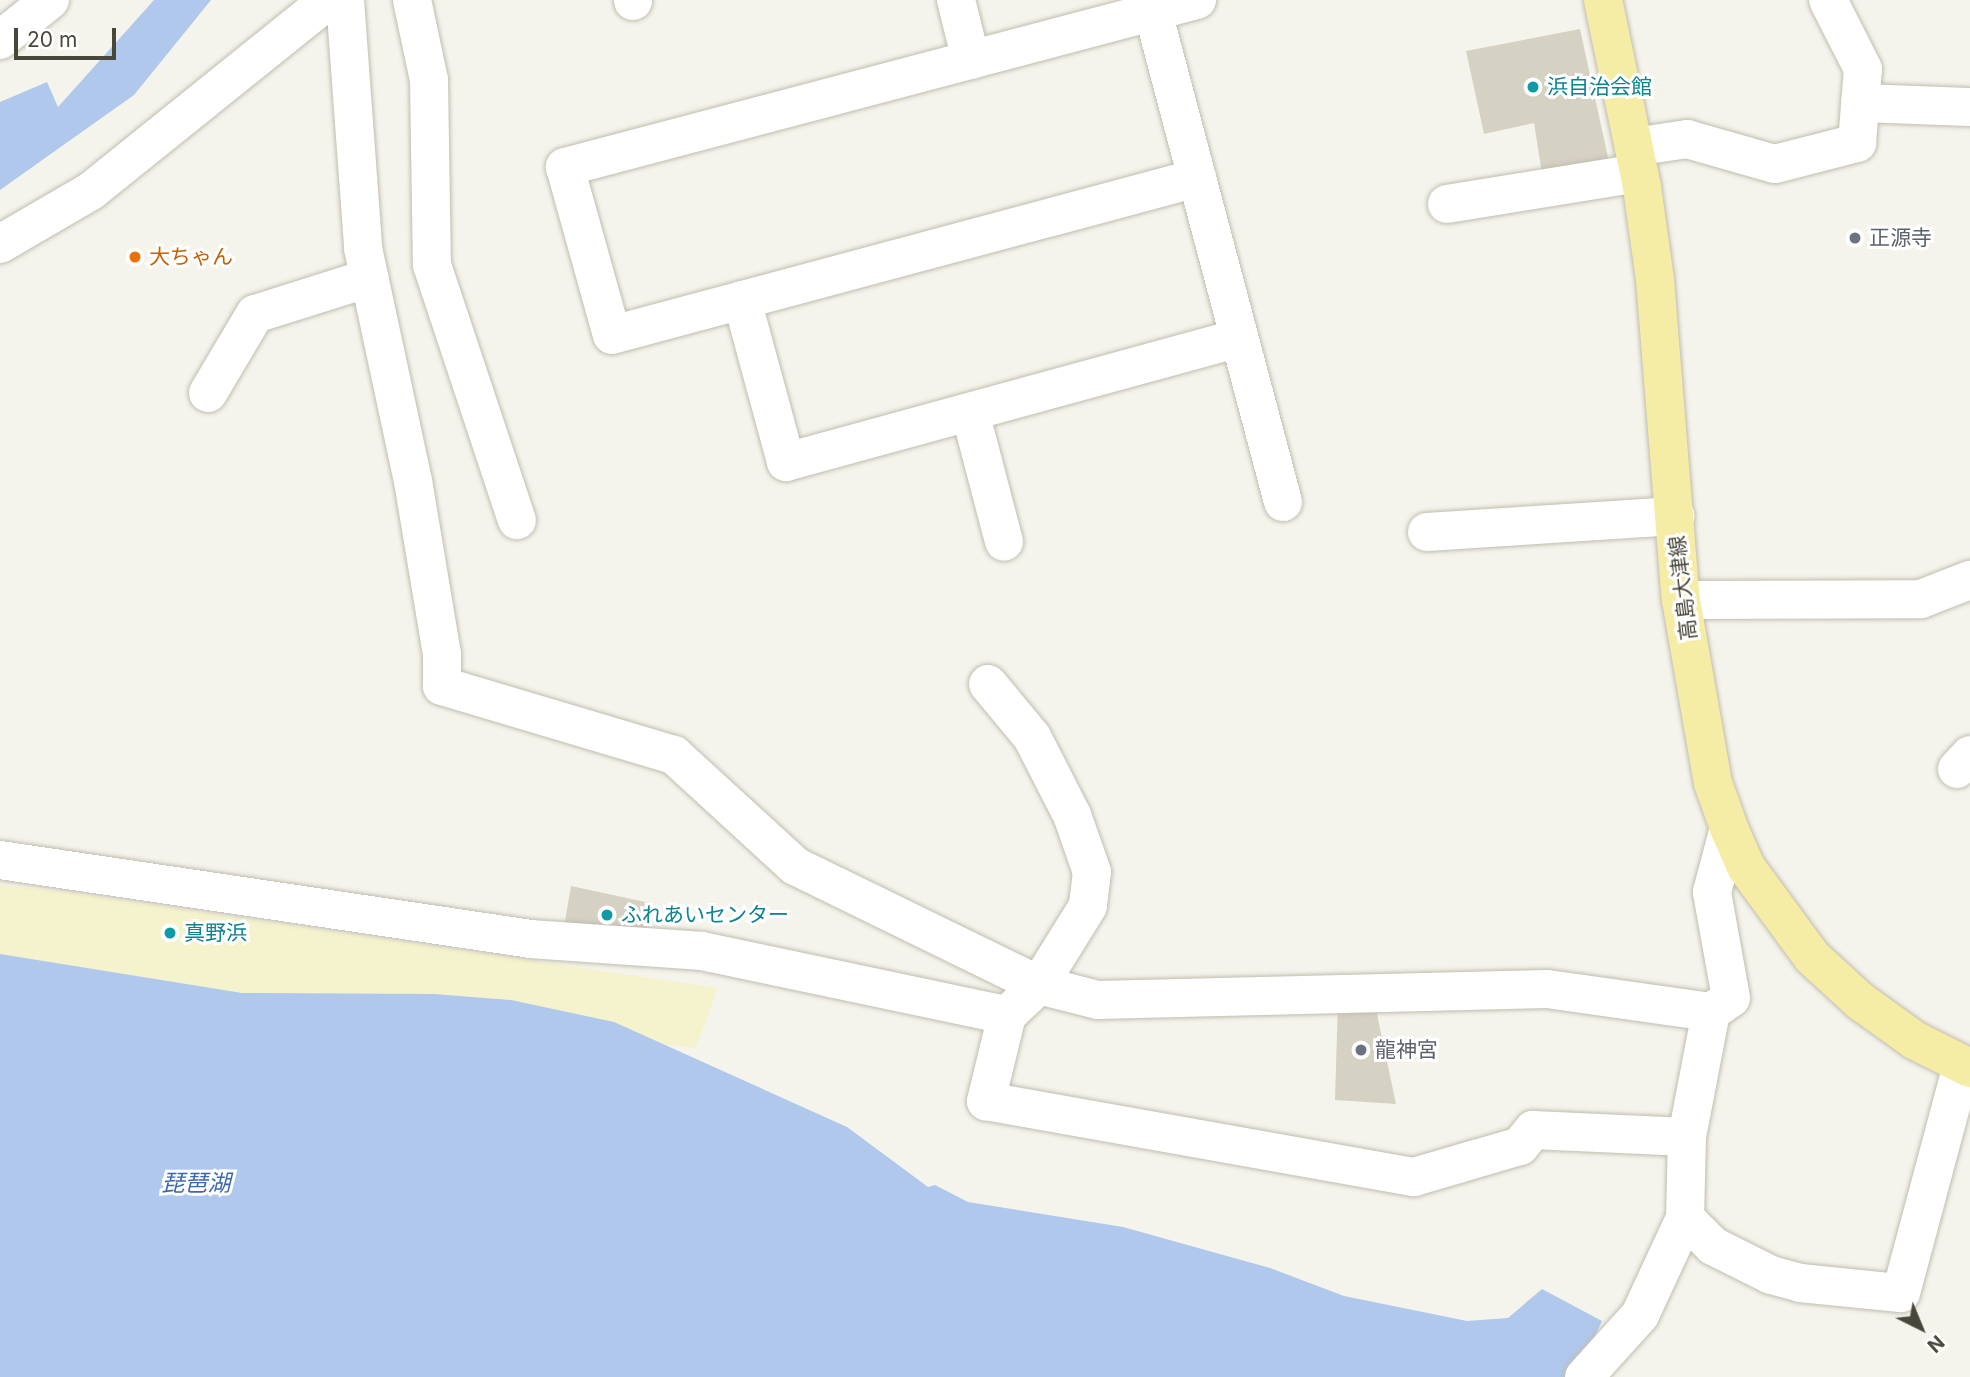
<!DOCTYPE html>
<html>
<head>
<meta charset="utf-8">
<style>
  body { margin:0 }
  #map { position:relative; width:1970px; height:1377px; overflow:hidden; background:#f5f4ec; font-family:Inter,"Noto Sans JP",sans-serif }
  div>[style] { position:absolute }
  .sand>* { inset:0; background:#f4f3cd }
  .water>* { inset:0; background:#afc8eb }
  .building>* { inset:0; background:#d5d1c3 }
  .roads { filter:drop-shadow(0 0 2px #c0bdaf) drop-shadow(0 0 2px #c0bdaf) }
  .minor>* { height:38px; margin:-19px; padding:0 19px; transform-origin:19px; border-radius:19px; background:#fff }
  .major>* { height:38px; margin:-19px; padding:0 19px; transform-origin:19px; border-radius:19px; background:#f5eca5 }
  .dots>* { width:19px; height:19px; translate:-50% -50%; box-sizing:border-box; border:4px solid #fff; border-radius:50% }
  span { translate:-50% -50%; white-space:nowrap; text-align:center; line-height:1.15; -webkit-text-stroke:6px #fff; paint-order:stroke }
  .culture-label { font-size:21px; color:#0d838f }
  .left { translate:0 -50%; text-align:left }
  .worship-label { font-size:21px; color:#5b616d }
  .food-label { font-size:21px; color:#c56008 }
  .street-label { font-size:21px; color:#49463a }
  .water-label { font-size:23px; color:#3c69ac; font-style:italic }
  .north { position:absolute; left:1886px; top:1293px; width:70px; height:70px; -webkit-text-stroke:5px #fff; paint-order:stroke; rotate:137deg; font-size:19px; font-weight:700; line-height:28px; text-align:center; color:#49463a }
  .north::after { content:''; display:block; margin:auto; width:24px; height:32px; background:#49463a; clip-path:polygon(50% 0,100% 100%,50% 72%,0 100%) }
  .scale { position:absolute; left:14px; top:28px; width:102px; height:32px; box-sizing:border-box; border:4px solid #49463a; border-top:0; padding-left:9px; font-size:21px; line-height:24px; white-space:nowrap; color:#49463a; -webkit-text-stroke:5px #fff; paint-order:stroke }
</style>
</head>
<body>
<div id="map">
  <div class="sand">
    <div style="clip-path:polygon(0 885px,59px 891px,718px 988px,696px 1048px,0 974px)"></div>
  </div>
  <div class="water">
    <div style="clip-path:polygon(154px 0,211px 0,134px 95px,0 190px,0 102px,47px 82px,58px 107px)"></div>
    <div style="clip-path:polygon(0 954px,242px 993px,434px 994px,511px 1000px,614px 1022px,847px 1127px,928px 1187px,935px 1185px,968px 1202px,1123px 1227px,1270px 1268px,1344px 1296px,1467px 1321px,1508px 1318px,1542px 1289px,1602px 1321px,1576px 1377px,0 1377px)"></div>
  </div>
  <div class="building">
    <div style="clip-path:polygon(1580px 29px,1611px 171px,1543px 180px,1534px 123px,1484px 134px,1466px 51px)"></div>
    <div style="clip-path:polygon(571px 886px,650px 903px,645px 939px,564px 927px)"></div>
    <div style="clip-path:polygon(1374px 1000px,1396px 1104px,1335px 1100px,1338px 1001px)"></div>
  </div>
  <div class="roads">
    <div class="minor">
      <div style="left:345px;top:0;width:249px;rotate:85.8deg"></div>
      <div style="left:363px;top:248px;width:238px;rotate:77.9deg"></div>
      <div style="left:413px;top:481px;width:175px;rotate:80.5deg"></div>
      <div style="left:442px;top:654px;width:32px;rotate:90deg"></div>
      <div style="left:442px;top:686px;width:242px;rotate:16.6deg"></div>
      <div style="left:674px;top:755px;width:164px;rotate:42.5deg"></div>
      <div style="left:795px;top:866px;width:271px;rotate:26deg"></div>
      <div style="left:1039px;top:985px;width:61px;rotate:14.3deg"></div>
      <div style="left:1098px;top:1000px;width:449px;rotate:-1.4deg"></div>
      <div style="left:1547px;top:989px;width:166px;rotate:8deg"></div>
      <div style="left:1711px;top:1012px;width:24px;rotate:-35deg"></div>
      <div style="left:1731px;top:998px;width:108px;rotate:-100.2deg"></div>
      <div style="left:1712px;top:892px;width:66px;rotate:-75.1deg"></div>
      <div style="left:412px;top:0;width:82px;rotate:78deg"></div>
      <div style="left:429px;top:80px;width:185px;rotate:89.1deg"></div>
      <div style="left:432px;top:265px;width:269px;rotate:71.6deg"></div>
      <div style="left:633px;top:0;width:1px;rotate:90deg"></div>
      <div style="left:956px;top:0;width:62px;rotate:76deg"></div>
      <div style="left:1197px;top:0;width:654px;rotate:165.2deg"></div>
      <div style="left:565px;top:167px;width:174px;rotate:74.4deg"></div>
      <div style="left:612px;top:335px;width:606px;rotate:-15.02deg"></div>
      <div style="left:1153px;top:12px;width:507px;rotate:75.14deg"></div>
      <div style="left:0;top:40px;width:64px;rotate:-38.7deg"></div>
      <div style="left:1860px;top:103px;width:110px;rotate:2.1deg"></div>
      <div style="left:1634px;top:147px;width:54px;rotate:-8.6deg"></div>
      <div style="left:1687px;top:139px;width:91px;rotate:15.9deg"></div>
      <div style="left:1775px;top:164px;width:85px;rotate:-14.4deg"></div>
      <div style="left:1857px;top:143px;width:74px;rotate:-85.4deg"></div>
      <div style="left:1863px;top:69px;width:77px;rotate:-116.9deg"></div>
      <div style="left:1447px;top:204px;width:194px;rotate:-9.2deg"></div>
      <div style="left:0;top:244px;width:105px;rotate:-30.2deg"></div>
      <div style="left:91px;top:191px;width:297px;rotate:-38.8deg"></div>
      <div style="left:322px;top:5px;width:14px;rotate:-21deg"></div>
      <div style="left:742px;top:300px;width:168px;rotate:74.8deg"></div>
      <div style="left:786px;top:462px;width:470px;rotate:-15.3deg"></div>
      <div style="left:208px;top:393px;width:92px;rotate:-59.3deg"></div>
      <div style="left:255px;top:314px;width:120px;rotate:-17.5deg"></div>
      <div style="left:970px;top:412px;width:134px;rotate:75.3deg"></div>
      <div style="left:1427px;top:532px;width:249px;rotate:-3.7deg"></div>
      <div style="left:1681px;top:600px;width:240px;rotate:-0.2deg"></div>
      <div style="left:1921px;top:599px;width:53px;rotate:-21.2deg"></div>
      <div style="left:988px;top:684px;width:69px;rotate:50.3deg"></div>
      <div style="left:1032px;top:737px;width:88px;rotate:62.9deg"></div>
      <div style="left:1072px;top:815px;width:60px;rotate:70.7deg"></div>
      <div style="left:1092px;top:872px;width:34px;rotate:97deg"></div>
      <div style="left:1088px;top:906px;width:93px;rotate:121.8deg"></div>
      <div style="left:1039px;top:985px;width:44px;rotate:136.8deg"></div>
      <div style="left:1007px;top:1015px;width:89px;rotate:103.7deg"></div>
      <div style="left:986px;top:1101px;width:435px;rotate:10.1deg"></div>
      <div style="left:1414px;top:1177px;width:110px;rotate:-16.3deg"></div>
      <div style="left:1520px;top:1146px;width:21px;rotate:-51deg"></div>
      <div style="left:1533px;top:1130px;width:154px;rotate:2.6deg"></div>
      <div style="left:1957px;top:769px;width:19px;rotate:-47deg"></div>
      <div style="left:0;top:860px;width:537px;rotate:8.46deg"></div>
      <div style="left:531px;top:939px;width:171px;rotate:4deg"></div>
      <div style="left:702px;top:951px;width:312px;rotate:11.9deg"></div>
      <div style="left:1711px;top:1012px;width:127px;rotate:100.9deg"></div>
      <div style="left:1687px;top:1137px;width:81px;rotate:91.4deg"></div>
      <div style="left:1685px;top:1218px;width:40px;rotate:45deg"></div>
      <div style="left:1713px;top:1246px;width:65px;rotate:26.6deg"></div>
      <div style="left:1771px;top:1275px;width:30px;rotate:15deg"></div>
      <div style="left:1800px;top:1283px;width:101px;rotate:5.7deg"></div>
      <div style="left:1901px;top:1293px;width:236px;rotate:-75deg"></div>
      <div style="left:1584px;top:1377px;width:84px;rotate:-47.9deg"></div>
      <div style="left:1640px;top:1315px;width:107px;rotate:-65.1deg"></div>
    </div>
    <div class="major">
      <div style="left:1603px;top:0;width:191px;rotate:78.2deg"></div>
      <div style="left:1642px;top:187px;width:94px;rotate:82deg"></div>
      <div style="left:1655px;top:280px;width:321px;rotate:85.4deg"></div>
      <div style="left:1681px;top:600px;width:186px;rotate:80.1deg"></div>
      <div style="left:1713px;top:783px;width:48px;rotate:70.4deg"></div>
      <div style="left:1729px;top:828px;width:43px;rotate:66.4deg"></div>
      <div style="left:1746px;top:867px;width:112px;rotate:53.7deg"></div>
      <div style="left:1812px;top:957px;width:65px;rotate:42.5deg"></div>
      <div style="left:1860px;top:1001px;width:67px;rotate:35.8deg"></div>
      <div style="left:1914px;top:1040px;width:63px;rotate:26.6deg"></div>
    </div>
  </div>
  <div class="dots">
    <div style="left:1533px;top:87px;background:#0f9aa8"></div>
    <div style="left:1855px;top:238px;background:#6b7280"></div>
    <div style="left:135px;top:257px;background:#e8710a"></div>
    <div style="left:607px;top:915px;background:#0f9aa8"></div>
    <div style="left:170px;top:933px;background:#0f9aa8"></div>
    <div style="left:1361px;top:1050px;background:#6b7280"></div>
  </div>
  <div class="culture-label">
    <span class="left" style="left:1547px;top:87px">浜自治会館</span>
    <span class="left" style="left:621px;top:915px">ふれあいセンター</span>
    <span class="left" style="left:184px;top:933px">真野浜</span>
  </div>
  <div class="worship-label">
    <span class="left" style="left:1869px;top:238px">正源寺</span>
    <span class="left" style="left:1375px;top:1050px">龍神宮</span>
  </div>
  <div class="food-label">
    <span class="left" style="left:149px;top:257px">大ちゃん</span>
  </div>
  <div class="street-label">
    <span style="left:1683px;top:588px;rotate:-97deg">高島大津線</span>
  </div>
  <div class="water-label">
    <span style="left:196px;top:1183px">琵琶湖</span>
  </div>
  <div class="north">N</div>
  <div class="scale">20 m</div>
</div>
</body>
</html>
